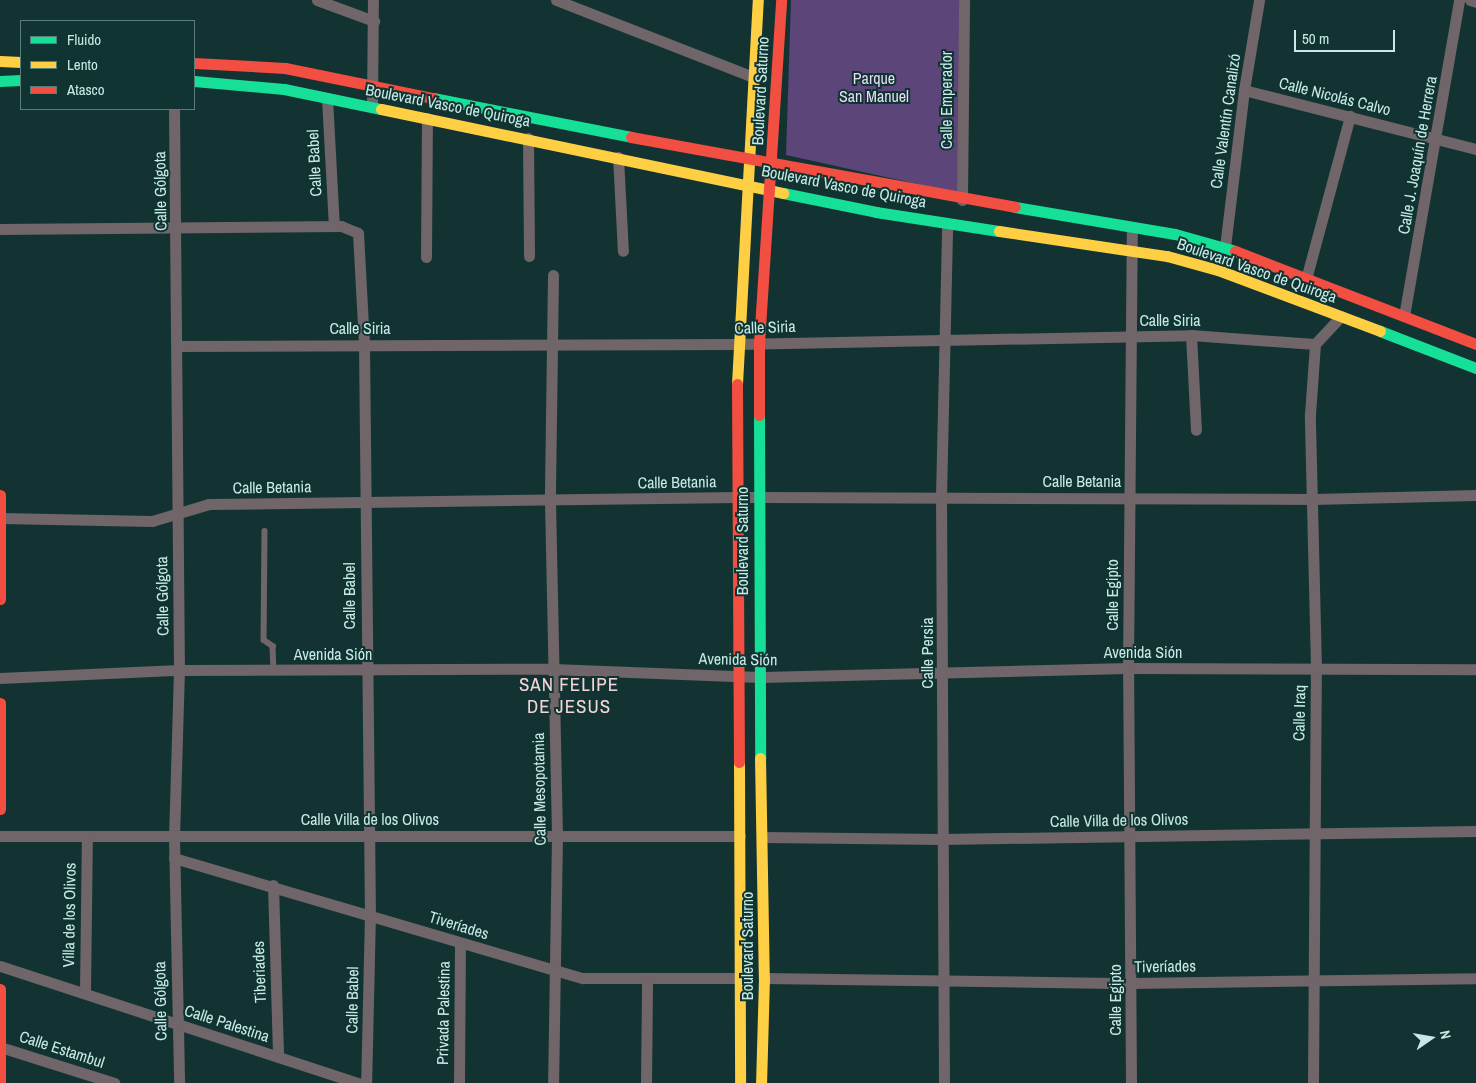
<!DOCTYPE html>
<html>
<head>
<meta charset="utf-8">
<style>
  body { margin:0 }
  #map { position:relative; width:1476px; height:1083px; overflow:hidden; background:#123331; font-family:"Archivo Narrow",sans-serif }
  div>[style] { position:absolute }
  .green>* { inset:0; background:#5c4579 }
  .lane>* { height:5.5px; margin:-2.75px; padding:0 2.75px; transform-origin:2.75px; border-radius:2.75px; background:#706568 }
  .street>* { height:11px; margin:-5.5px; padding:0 5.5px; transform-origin:5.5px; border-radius:5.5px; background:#706568 }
  .fast>* { height:11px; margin:-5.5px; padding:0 5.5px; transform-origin:5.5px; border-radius:5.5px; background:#16e098 }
  .slow>* { height:11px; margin:-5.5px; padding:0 5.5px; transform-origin:5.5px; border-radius:5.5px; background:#ffcf43 }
  .jam>* { height:11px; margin:-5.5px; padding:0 5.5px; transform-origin:5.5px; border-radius:5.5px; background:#f24e42 }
  span { translate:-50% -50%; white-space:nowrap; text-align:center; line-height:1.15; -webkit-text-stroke:4px #0f3431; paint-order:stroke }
  .park-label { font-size:16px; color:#e7daf5 }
  .street-label { font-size:16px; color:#c8eae6 }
  .quarter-label { font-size:19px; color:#f7d3d9; letter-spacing:1px }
  .legend { position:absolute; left:20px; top:20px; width:175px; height:90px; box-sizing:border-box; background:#0f3431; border:1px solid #597d79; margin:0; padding:6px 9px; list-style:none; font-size:15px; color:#c8eae6 }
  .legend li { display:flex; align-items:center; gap:10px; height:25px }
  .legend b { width:25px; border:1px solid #597d79 }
  .north { position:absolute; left:1406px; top:1013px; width:50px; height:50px; -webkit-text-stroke:4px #0f3431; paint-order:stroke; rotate:77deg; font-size:14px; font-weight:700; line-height:20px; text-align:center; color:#c8eae6 }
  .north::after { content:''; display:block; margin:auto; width:18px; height:22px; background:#c8eae6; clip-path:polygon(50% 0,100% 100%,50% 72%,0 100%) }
  .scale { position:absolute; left:1294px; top:30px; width:101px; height:22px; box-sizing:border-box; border:2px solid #c8eae6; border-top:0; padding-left:6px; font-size:15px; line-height:18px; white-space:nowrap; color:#c8eae6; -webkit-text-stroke:4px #0f3431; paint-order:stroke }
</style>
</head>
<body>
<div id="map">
  <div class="green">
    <div style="clip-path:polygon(791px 0,962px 0,958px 193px,786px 155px)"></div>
  </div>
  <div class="lane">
    <div style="left:265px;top:531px;width:109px;rotate:90.5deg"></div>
    <div style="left:264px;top:640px;width:11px;rotate:34deg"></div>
    <div style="left:273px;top:646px;width:24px;rotate:88deg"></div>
  </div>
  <div class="street">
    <div style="left:317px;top:0;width:61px;rotate:20.2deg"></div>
    <div style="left:556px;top:0;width:212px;rotate:21.3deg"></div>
    <div style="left:1470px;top:0;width:6px;rotate:18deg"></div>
    <div style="left:1244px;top:90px;width:239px;rotate:14.3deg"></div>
    <div style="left:327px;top:98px;width:128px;rotate:86.9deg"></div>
    <div style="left:372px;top:107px;width:107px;rotate:-89.5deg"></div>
    <div style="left:174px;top:109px;width:561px;rotate:89.49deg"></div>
    <div style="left:179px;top:670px;width:167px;rotate:91.7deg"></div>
    <div style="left:174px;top:837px;width:246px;rotate:88.8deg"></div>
    <div style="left:528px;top:138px;width:118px;rotate:89.5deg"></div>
    <div style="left:618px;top:157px;width:94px;rotate:87deg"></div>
    <div style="left:962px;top:200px;width:200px;rotate:-89.4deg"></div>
    <div style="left:0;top:229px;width:341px;rotate:-0.5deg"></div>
    <div style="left:341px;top:226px;width:18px;rotate:22deg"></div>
    <div style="left:358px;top:233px;width:111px;rotate:86.9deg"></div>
    <div style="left:364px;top:344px;width:569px;rotate:89.4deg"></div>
    <div style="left:370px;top:913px;width:170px;rotate:91.3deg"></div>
    <div style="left:1225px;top:247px;width:158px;rotate:-83.1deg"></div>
    <div style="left:1244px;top:90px;width:91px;rotate:-80.5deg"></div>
    <div style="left:426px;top:257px;width:139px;rotate:-89.6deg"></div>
    <div style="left:553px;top:275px;width:226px;rotate:90.8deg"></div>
    <div style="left:550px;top:501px;width:334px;rotate:88.8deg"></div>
    <div style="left:557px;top:835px;width:248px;rotate:90.9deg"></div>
    <div style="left:1306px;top:279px;width:169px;rotate:-74.9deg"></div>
    <div style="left:1404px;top:316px;width:321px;rotate:-80.1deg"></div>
    <div style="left:1191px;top:335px;width:95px;rotate:87deg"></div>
    <div style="left:177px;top:346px;width:560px;rotate:-0.2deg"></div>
    <div style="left:737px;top:344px;width:454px;rotate:-1.1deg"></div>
    <div style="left:1191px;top:335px;width:124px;rotate:4.2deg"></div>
    <div style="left:1315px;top:344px;width:38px;rotate:-47deg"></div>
    <div style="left:0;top:518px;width:152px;rotate:1.1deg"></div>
    <div style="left:152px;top:521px;width:59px;rotate:-16.6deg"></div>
    <div style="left:209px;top:504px;width:528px;rotate:-0.76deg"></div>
    <div style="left:737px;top:497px;width:576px;rotate:0.2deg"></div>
    <div style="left:1313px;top:499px;width:163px;rotate:-1.4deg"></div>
    <div style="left:0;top:678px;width:179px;rotate:-2.6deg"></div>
    <div style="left:179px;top:670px;width:374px;rotate:-0.2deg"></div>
    <div style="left:553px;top:669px;width:206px;rotate:2.2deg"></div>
    <div style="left:759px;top:677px;width:369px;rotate:-1.4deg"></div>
    <div style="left:1128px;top:668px;width:348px;rotate:0.2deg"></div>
    <div style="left:0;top:836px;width:740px"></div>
    <div style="left:762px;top:837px;width:180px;rotate:0.6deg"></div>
    <div style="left:942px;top:839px;width:534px;rotate:-0.86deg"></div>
    <div style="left:174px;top:858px;width:426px;rotate:16.4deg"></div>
    <div style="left:583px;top:978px;width:158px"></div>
    <div style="left:273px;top:885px;width:172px;rotate:88.3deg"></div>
    <div style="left:0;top:966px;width:377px;rotate:18.1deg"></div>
    <div style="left:764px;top:978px;width:368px;rotate:0.8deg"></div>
    <div style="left:1132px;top:983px;width:344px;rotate:-0.8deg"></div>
    <div style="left:85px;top:992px;width:154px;rotate:-89.3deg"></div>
    <div style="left:0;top:1047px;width:120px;rotate:17.5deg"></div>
    <div style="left:459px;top:1083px;width:139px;rotate:-89.6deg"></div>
    <div style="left:646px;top:1083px;width:103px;rotate:-89.4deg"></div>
    <div style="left:944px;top:1083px;width:586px;rotate:-90.29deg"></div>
    <div style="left:941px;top:497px;width:274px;rotate:-88.7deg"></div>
    <div style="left:1131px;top:1083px;width:415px;rotate:-90.4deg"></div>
    <div style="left:1128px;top:668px;width:441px;rotate:-89.5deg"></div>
    <div style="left:1313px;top:1083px;width:415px;rotate:-89.6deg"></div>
    <div style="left:1316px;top:668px;width:254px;rotate:-91.4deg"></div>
    <div style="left:1310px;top:414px;width:70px;rotate:-85.9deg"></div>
  </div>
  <div class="fast">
    <div style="left:0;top:81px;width:21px;rotate:-3deg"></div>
    <div style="left:194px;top:81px;width:90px;rotate:5.1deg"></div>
    <div style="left:284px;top:89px;width:99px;rotate:11.7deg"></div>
    <div style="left:433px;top:98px;width:202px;rotate:11.1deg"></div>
    <div style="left:783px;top:193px;width:95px;rotate:11.5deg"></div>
    <div style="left:876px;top:212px;width:124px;rotate:8.8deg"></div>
    <div style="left:1015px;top:207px;width:162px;rotate:9.6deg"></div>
    <div style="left:1175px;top:234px;width:62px;rotate:15.8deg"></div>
    <div style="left:1380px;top:331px;width:103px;rotate:21.1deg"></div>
    <div style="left:759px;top:415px;width:343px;rotate:89.8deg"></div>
  </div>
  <div class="slow">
    <div style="left:0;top:61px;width:21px;rotate:3deg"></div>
    <div style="left:381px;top:109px;width:411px;rotate:11.8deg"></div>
    <div style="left:999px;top:231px;width:170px;rotate:8.5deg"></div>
    <div style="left:1167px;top:256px;width:53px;rotate:15.4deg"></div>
    <div style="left:1218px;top:270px;width:173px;rotate:20.6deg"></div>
    <div style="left:737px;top:384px;width:385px;rotate:-86.9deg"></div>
    <div style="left:760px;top:758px;width:220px;rotate:89deg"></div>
    <div style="left:764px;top:978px;width:105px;rotate:91.6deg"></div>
    <div style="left:739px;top:762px;width:321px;rotate:89.8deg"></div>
  </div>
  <div class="jam">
    <div style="left:194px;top:63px;width:91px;rotate:3.1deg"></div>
    <div style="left:285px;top:68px;width:151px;rotate:11.5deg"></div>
    <div style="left:631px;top:137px;width:390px;rotate:10.3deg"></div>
    <div style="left:1235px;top:251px;width:258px;rotate:21.1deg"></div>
    <div style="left:737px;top:384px;width:378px;rotate:89.7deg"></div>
    <div style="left:759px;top:415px;width:72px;rotate:-90deg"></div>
    <div style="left:759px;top:343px;width:344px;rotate:-86.3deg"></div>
    <div style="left:0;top:495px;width:104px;rotate:90deg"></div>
    <div style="left:0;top:703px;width:106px;rotate:90deg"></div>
    <div style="left:0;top:989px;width:94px;rotate:90deg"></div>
  </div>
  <div class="park-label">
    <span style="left:874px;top:87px">Parque<br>San Manuel</span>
  </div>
  <div class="street-label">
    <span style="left:760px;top:91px;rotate:-87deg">Boulevard Saturno</span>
    <span style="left:1335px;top:96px;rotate:14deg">Calle Nicolás Calvo</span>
    <span style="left:946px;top:100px;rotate:-90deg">Calle Emperador</span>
    <span style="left:448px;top:105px;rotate:11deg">Boulevard Vasco de Quiroga</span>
    <span style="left:1225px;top:121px;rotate:-82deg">Calle Valentín Canalizó</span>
    <span style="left:1417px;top:155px;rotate:-80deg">Calle J. Joaquín de Herrera</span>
    <span style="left:314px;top:163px;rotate:-93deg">Calle Babel</span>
    <span style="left:844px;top:186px;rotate:11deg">Boulevard Vasco de Quiroga</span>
    <span style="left:160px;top:191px;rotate:-91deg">Calle Gólgota</span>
    <span style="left:1257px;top:270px;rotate:19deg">Boulevard Vasco de Quiroga</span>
    <span style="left:1170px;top:320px">Calle Siria</span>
    <span style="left:765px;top:327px;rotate:-2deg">Calle Siria</span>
    <span style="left:360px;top:328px">Calle Siria</span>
    <span style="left:1082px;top:481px">Calle Betania</span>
    <span style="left:677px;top:482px;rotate:-1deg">Calle Betania</span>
    <span style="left:272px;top:487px;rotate:-1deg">Calle Betania</span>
    <span style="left:742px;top:541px;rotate:-90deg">Boulevard Saturno</span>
    <span style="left:1112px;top:595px;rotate:-90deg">Calle Egipto</span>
    <span style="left:162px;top:596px;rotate:-91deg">Calle Gólgota</span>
    <span style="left:349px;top:596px;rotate:-90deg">Calle Babel</span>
    <span style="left:1143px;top:652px">Avenida Sión</span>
    <span style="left:927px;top:653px;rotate:-90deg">Calle Persia</span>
    <span style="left:333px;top:654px">Avenida Sión</span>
    <span style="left:738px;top:659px;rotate:1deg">Avenida Sión</span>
    <span style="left:1299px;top:713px;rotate:-89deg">Calle Iraq</span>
    <span style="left:539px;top:789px;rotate:-91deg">Calle Mesopotamia</span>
    <span style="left:370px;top:819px">Calle Villa de los Olivos</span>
    <span style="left:1119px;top:820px;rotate:-1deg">Calle Villa de los Olivos</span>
    <span style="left:69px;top:915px;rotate:-89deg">Villa de los Olivos</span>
    <span style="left:459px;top:925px;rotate:17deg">Tiveríades</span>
    <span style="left:747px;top:946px;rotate:-90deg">Boulevard Saturno</span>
    <span style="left:1165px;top:966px;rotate:-1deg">Tiveríades</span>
    <span style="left:259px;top:972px;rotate:-92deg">Tiberiades</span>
    <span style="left:352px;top:1000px;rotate:-89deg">Calle Babel</span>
    <span style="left:1115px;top:1000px;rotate:-90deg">Calle Egipto</span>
    <span style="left:160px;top:1001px;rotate:-91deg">Calle Gólgota</span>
    <span style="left:443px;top:1013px;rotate:-89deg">Privada Palestina</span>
    <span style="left:227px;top:1023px;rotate:18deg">Calle Palestina</span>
    <span style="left:62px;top:1049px;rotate:18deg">Calle Estambul</span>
  </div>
  <div class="quarter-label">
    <span style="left:569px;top:696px">SAN FELIPE<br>DE JESUS</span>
  </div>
  <ul class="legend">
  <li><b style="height:6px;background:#16e098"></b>Fluido</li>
  <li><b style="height:6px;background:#ffcf43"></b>Lento</li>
  <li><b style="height:6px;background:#f24e42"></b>Atasco</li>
  </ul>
  <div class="north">N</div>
  <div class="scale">50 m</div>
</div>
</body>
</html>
